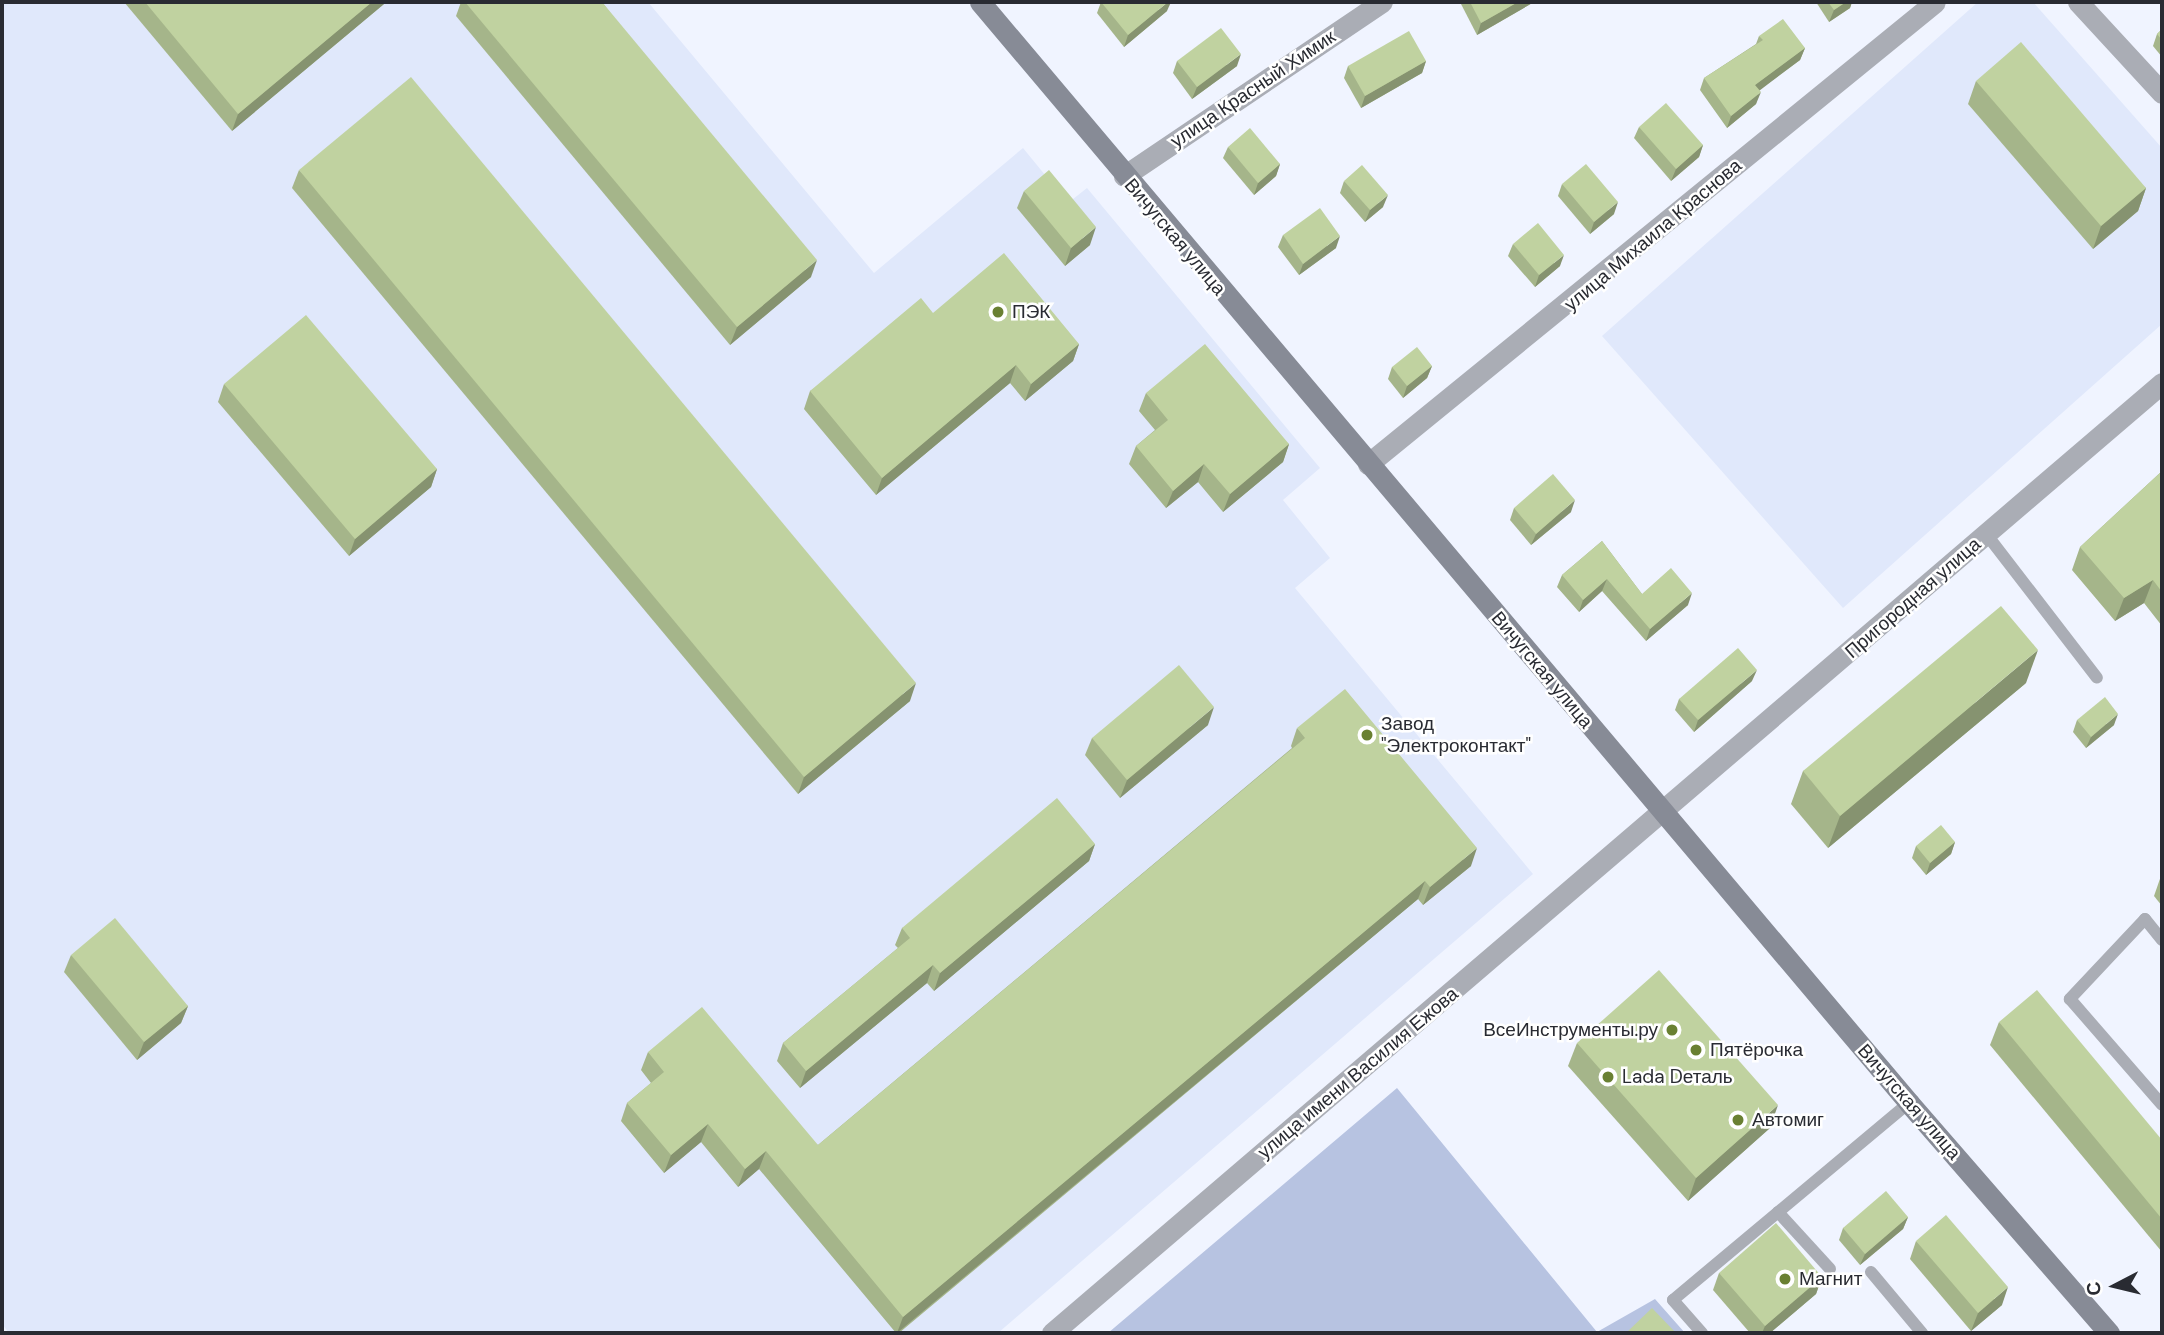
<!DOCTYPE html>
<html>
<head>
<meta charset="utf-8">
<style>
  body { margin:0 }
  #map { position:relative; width:2164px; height:1335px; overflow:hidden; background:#f0f4ff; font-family:"DM Sans",sans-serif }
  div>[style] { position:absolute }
  .built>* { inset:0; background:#e0e8fb }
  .green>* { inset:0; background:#b7c3e1 }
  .service>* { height:12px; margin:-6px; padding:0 6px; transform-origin:6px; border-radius:6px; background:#aaadb5 }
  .minor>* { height:21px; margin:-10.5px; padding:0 10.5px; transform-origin:10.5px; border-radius:10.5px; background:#aaadb5 }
  .secondary>* { height:21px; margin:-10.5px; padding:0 10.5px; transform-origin:10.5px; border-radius:10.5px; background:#878b96 }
  .wall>* { inset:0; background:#a5b58a }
  .shaded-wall>* { inset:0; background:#869370 }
  .building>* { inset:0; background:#c0d2a0 }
  .dots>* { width:19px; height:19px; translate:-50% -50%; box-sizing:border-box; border:4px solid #fff; border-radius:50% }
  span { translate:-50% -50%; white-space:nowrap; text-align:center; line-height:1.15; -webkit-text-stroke:5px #fff; paint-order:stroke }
  .street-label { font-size:19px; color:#292b32 }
  .poi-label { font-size:19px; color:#292b32 }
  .left { translate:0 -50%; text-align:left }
  .right { translate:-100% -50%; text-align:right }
  .frame { position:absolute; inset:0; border:4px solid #292b32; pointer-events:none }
  .north { position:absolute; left:2080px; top:1251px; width:70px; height:70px; -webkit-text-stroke:5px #fff; paint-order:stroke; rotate:263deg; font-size:19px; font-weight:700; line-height:28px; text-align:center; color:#292b32 }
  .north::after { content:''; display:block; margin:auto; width:24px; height:32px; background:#292b32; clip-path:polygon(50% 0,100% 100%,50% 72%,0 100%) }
</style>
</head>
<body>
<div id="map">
  <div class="built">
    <div style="clip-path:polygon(2px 2px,648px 2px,874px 273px,1023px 148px,1068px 203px,1087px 188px,1320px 468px,1283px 500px,1330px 558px,1295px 588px,1533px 874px,998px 1333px,9px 1333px,2px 1324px)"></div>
    <div style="clip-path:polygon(1978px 2px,2033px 2px,2162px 148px,2162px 324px,1843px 608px,1602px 336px)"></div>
  </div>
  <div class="green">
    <div style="clip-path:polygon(1397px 1088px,1597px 1332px,1655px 1299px,1685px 1333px,1108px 1333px)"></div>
  </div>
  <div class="service">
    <div style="left:1987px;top:535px;width:180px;rotate:52.4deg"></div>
    <div style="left:2162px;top:940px;width:27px;rotate:-129deg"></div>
    <div style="left:2145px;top:919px;width:110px;rotate:133.2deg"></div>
    <div style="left:2070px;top:999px;width:140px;rotate:49deg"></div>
    <div style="left:1778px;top:1212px;width:77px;rotate:47.6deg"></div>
    <div style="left:1871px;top:1272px;width:80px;rotate:50.1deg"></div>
    <div style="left:1702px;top:1333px;width:44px;rotate:-131.3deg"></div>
    <div style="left:1673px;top:1300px;width:307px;rotate:-39.9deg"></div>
  </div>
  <div class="minor">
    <div style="left:2078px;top:2px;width:124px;rotate:47.3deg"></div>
    <div style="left:1124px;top:176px;width:311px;rotate:-34deg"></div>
    <div style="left:1368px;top:464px;width:731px;rotate:-39.17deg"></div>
    <div style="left:1052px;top:1333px;width:1461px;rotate:-40.56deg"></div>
  </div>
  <div class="secondary">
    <div style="left:980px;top:2px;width:1441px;rotate:49.84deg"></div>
    <div style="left:1909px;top:1103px;width:305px;rotate:49deg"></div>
  </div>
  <div class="wall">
    <div style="clip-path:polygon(124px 2px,385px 2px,384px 4px,232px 131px)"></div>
    <div style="clip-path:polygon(461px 2px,602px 2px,811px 277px,730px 345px,456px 16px)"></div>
    <div style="clip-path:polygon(1101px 2px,1167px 11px,1124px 47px,1097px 13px)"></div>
    <div style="clip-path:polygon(1462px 2px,1534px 2px,1477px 35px,1461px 4px)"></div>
    <div style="clip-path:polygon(1816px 2px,1852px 2px,1850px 8px,1829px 22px)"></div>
    <div style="clip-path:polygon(2162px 29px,2162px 57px,2153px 46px,2157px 34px)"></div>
    <div style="clip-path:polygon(1759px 36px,1805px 48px,1800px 60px,1759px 90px,1756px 104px,1727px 128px,1700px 90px,1704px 78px,1756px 44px)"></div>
    <div style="clip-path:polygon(1177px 61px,1237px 66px,1192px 99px,1173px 73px)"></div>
    <div style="clip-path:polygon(1426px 61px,1422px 73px,1361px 108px,1344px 78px,1348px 66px)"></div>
    <div style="clip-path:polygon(1976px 81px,2146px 188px,2138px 211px,2093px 249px,1968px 104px)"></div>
    <div style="clip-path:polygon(1639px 127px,1703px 145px,1699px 157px,1671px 181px,1634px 138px)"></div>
    <div style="clip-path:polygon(1228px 147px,1280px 164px,1276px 176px,1254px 195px,1223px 158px)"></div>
    <div style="clip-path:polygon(299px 170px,910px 701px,798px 794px,292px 188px)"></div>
    <div style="clip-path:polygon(1344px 181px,1383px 207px,1365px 222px,1340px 193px)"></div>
    <div style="clip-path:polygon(1562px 184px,1614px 214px,1590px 234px,1558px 196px)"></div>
    <div style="clip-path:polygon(1024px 191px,1090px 245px,1065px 266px,1017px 208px)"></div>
    <div style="clip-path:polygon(1283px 235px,1336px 248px,1299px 275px,1278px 247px)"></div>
    <div style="clip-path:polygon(1513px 244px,1560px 266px,1535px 287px,1508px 256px)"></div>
    <div style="clip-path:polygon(933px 313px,1079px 344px,1073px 361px,1025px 401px,1010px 383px,876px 495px,804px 409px,810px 391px)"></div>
    <div style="clip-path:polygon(1432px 366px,1427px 378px,1403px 398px,1388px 379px,1392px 367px)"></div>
    <div style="clip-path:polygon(224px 384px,437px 469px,431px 487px,349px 556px,218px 402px)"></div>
    <div style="clip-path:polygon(1146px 393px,1289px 444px,1283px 462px,1223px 512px,1198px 482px,1166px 508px,1129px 464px,1136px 446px,1155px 430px,1139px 411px)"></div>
    <div style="clip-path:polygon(2162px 471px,2162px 626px,2144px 603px,2115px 621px,2072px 570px,2080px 547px)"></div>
    <div style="clip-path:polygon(1514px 508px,1571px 512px,1531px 545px,1510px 520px)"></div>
    <div style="clip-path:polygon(1602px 541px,1642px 594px,1688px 605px,1646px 641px,1602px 591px,1579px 612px,1557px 587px,1562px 575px)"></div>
    <div style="clip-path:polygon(1752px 681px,1694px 732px,1675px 710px,1679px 699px)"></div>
    <div style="clip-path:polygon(2026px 683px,1828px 848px,1791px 804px,1803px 771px)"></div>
    <div style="clip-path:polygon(2077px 720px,2114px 725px,2086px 748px,2073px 732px)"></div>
    <div style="clip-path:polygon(1208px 725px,1120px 798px,1085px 755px,1092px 738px)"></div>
    <div style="clip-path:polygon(1297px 728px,1471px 866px,1423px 905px,1418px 899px,899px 1333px,896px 1333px,759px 1169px,738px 1187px,701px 1142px,664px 1173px,621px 1121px,627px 1103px,651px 1083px,641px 1070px,648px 1052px,818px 1145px,1292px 748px,1291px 746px)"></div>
    <div style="clip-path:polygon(1955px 842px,1951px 854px,1926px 875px,1912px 858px,1916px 846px)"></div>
    <div style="clip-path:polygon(1095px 844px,1089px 861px,934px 991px,927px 983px,800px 1088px,777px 1061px,783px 1043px,898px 948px,895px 945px,902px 928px)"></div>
    <div style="clip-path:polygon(2162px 873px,2162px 906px,2154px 896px)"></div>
    <div style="clip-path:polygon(71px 955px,188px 1006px,181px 1023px,137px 1060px,64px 972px)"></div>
    <div style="clip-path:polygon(1999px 1022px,2162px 1140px,2162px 1252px,1990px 1045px)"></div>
    <div style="clip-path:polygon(1577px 1043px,1770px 1128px,1688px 1201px,1568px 1066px)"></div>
    <div style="clip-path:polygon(1908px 1217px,1903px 1229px,1860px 1265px,1839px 1240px,1843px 1228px)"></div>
    <div style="clip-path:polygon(1916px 1241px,2002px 1305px,1971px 1331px,1910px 1259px)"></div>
    <div style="clip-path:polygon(1719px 1273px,1822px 1277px,1816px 1294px,1770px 1333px,1750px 1333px,1713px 1290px)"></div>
  </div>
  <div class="shaded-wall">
    <div style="clip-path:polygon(372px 2px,385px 2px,384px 4px,232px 131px,238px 114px)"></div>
    <div style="clip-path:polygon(1168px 2px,1171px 2px,1167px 11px,1124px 47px,1128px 35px)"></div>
    <div style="clip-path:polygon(1518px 2px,1534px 2px,1477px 35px,1481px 23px)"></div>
    <div style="clip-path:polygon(1846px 2px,1852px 2px,1850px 8px,1829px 22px,1834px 10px)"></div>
    <div style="clip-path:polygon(1805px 48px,1800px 60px,1751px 97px,1755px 85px)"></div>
    <div style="clip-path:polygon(1241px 54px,1237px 66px,1192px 99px,1197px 87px)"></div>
    <div style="clip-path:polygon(1426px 61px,1422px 73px,1361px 108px,1365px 96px)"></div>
    <div style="clip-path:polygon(1761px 92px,1756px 104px,1727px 128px,1731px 116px)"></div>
    <div style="clip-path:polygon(1703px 145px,1699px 157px,1671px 181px,1676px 169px)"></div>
    <div style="clip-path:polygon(1280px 164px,1276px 176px,1254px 195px,1258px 183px)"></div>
    <div style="clip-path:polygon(2146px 188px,2138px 211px,2093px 249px,2101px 226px)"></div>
    <div style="clip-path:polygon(1388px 195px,1383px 207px,1365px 222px,1370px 210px)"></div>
    <div style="clip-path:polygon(1618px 202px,1614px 214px,1590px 234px,1594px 222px)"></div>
    <div style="clip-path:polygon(1096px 227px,1090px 245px,1065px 266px,1071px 248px)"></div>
    <div style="clip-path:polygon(1340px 236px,1336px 248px,1299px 275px,1303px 264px)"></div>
    <div style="clip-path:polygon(1564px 255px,1560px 266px,1535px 287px,1539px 275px)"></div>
    <div style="clip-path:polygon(817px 260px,811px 277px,730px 345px,737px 327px)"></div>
    <div style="clip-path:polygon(1079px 344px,1073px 361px,1025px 401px,1031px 384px)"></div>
    <div style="clip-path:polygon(1016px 365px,1010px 383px,876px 495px,882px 478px)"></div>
    <div style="clip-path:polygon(1432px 366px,1427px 378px,1403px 398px,1407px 386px)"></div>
    <div style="clip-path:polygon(1289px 444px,1283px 462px,1223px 512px,1230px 494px)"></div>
    <div style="clip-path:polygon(1204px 464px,1198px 482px,1166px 508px,1173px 491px)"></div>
    <div style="clip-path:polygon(437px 469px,431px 487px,349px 556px,355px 539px)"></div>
    <div style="clip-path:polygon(1575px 500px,1571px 512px,1531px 545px,1536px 534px)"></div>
    <div style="clip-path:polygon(1607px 579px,1602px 591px,1579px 612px,1583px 600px)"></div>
    <div style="clip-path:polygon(2153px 580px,2144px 603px,2115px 621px,2124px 598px)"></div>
    <div style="clip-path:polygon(1692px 593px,1688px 605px,1646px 641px,1650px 629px)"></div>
    <div style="clip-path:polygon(2038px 650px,2026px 683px,1828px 848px,1840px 816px)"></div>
    <div style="clip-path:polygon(1757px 670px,1752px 681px,1694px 732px,1698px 720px)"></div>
    <div style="clip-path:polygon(916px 683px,910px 701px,798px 794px,804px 777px)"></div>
    <div style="clip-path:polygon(1214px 707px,1208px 725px,1120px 798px,1127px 780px)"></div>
    <div style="clip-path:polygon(2118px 714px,2114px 725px,2086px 748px,2091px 737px)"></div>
    <div style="clip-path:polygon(1955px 842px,1951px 854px,1926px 875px,1930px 863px)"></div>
    <div style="clip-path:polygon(1095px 844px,1089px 861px,934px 991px,940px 973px)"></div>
    <div style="clip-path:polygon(1477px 848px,1471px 866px,1423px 905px,1430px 887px)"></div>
    <div style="clip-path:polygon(1425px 881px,1418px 899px,897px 1333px,903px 1317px)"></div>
    <div style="clip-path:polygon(933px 965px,927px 983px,800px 1088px,806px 1071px)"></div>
    <div style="clip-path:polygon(188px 1006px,181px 1023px,137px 1060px,144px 1042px)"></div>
    <div style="clip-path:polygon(1778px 1105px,1770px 1128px,1688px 1201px,1696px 1178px)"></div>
    <div style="clip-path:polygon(708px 1124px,701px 1142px,664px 1173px,671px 1155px)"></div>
    <div style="clip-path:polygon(766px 1151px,759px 1169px,738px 1187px,745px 1169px)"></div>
    <div style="clip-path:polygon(1908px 1217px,1903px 1229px,1860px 1265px,1865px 1254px)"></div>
    <div style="clip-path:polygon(1822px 1277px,1816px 1294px,1770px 1333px,1762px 1333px,1765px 1326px)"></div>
    <div style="clip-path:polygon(2008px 1287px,2002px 1305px,1971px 1331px,1978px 1313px)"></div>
  </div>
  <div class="building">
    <div style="clip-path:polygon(145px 2px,372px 2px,238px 114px)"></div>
    <div style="clip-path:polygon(465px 2px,602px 2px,817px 260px,737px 327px)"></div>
    <div style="clip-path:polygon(1101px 2px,1168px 2px,1128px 35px)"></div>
    <div style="clip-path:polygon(1470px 2px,1518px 2px,1481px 23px)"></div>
    <div style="clip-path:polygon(1828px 2px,1846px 2px,1834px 10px)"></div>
    <div style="clip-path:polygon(1783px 19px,1805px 48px,1755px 85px,1761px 92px,1731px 116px,1704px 78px,1763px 40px,1759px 36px)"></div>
    <div style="clip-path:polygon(1221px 28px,1241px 54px,1197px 87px,1177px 61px)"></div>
    <div style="clip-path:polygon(2162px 29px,2162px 40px,2157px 34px)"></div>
    <div style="clip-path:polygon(1409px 31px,1426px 61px,1365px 96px,1348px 66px)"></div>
    <div style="clip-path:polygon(2021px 42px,2146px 188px,2101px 226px,1976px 81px)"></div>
    <div style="clip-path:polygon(411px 77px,916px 683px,804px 777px,299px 170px)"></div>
    <div style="clip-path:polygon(1666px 103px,1703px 145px,1676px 169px,1639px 127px)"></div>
    <div style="clip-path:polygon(1250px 128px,1280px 164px,1258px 183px,1228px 147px)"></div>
    <div style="clip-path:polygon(1586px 164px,1618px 202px,1594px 222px,1562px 184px)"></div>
    <div style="clip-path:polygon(1362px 165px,1388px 195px,1370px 210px,1344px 181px)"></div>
    <div style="clip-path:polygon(1049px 170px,1096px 227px,1071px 248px,1024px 191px)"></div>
    <div style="clip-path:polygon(1320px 208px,1340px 236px,1303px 264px,1283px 235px)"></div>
    <div style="clip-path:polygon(1538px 223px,1564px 255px,1539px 275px,1513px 244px)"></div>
    <div style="clip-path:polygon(1004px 253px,1079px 344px,1031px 384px,1016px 365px,882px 478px,810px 391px,921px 298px,933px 313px)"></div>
    <div style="clip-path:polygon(306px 315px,437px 469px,355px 539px,224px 384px)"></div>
    <div style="clip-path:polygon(1205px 344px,1289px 444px,1230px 494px,1204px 464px,1173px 491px,1136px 446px,1168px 420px,1146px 393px)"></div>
    <div style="clip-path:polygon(1417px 347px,1432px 366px,1407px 386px,1392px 367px)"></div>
    <div style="clip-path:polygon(2162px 471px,2162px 592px,2153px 580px,2124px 598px,2080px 547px)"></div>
    <div style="clip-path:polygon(1553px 474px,1575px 500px,1536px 534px,1514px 508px)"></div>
    <div style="clip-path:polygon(1602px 541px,1642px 594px,1671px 568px,1692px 593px,1650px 629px,1607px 579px,1583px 600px,1562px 575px)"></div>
    <div style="clip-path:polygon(2001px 606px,2038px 650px,1840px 816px,1803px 771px)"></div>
    <div style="clip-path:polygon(1738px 648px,1757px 670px,1698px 720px,1679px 699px)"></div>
    <div style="clip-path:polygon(1179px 665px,1214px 707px,1127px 780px,1092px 738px)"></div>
    <div style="clip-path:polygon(1345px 689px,1477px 848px,1430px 887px,1425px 881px,903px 1317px,766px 1151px,745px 1169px,708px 1124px,671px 1155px,627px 1103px,664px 1072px,648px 1052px,702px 1007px,818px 1145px,1305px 738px,1297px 728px)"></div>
    <div style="clip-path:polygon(2105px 697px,2118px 714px,2091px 737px,2077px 720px)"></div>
    <div style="clip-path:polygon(1057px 798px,1095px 844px,940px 973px,933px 965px,806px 1071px,783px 1043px,910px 938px,902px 928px)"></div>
    <div style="clip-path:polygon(1941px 825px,1955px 842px,1930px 863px,1916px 846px)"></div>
    <div style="clip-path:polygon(115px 918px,188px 1006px,144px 1042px,71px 955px)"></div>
    <div style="clip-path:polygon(1659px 970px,1778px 1105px,1696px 1178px,1577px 1043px)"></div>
    <div style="clip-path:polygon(2037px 990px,2162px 1140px,2162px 1219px,1999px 1022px)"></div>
    <div style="clip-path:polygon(1886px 1191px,1908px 1217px,1865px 1254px,1843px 1228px)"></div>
    <div style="clip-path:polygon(1946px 1215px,2008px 1287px,1978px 1313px,1916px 1241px)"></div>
    <div style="clip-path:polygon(1776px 1223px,1822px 1277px,1765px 1326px,1719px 1273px)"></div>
    <div style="clip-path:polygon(1652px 1308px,1676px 1333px,1626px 1333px)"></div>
  </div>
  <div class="dots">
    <div style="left:998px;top:312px;background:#698032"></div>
    <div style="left:1367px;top:735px;background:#698032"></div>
    <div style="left:1672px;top:1030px;background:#698032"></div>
    <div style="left:1696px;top:1050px;background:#698032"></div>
    <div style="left:1608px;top:1077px;background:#698032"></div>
    <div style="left:1738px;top:1120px;background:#698032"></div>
    <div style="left:1785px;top:1279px;background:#698032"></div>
  </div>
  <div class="street-label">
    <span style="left:1253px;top:89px;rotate:-34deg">улица Красный Химик</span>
    <span style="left:1653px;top:235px;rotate:-40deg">улица Михаила Краснова</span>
    <span style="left:1175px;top:237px;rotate:50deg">Вичугская улица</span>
    <span style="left:1913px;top:598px;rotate:-41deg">Пригородная улица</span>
    <span style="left:1542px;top:670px;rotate:50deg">Вичугская улица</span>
    <span style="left:1358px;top:1073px;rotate:-40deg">улица имени Василия Ежова</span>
    <span style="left:1909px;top:1102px;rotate:49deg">Вичугская улица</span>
  </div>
  <div class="poi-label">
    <span class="left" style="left:1012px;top:312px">ПЭК</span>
    <span class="left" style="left:1381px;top:735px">Завод<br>"Электроконтакт"</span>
    <span class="right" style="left:1658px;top:1030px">ВсеИнструменты.ру</span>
    <span class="left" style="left:1710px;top:1050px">Пятёрочка</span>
    <span class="left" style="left:1622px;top:1077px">Lada Dеталь</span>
    <span class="left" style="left:1752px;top:1120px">Автомиг</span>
    <span class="left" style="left:1799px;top:1279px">Магнит</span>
  </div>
  <div class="frame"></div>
  <div class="north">С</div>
</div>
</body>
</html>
